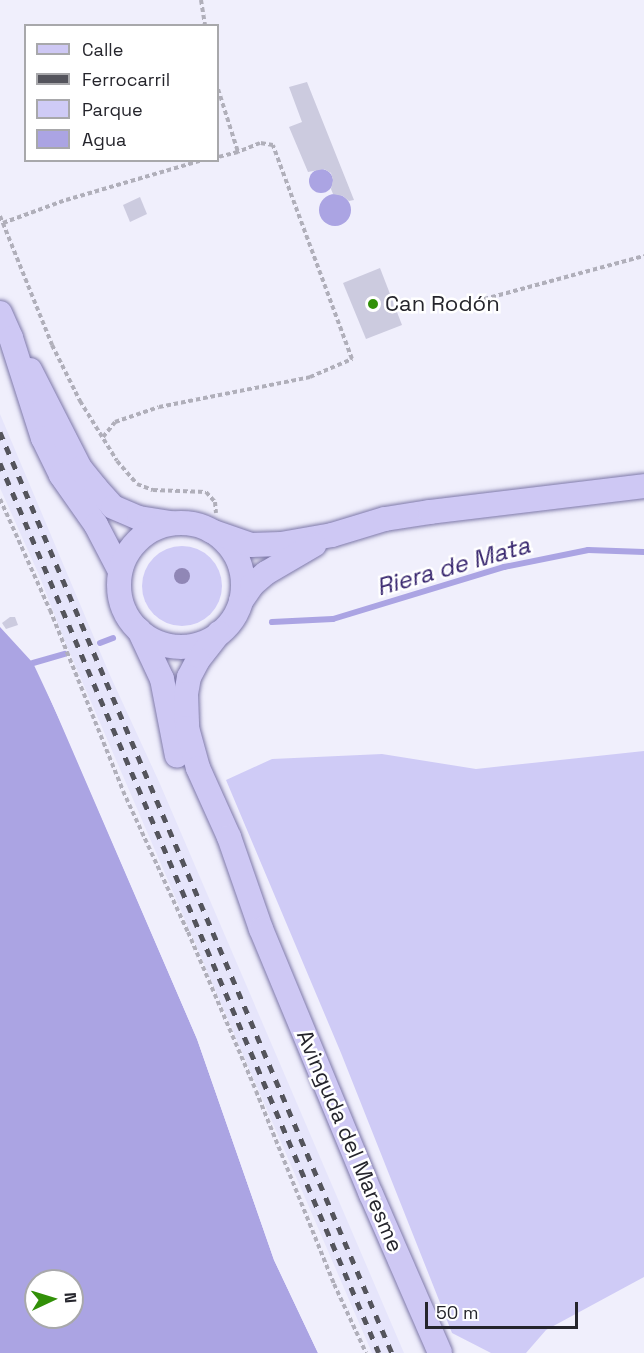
<!DOCTYPE html>
<html>
<head>
<meta charset="utf-8">
<style>
  body { margin:0 }
  #map { position:relative; width:644px; height:1353px; overflow:hidden; background:#f0effc; font-family:"Space Grotesk",sans-serif }
  div>[style] { position:absolute }
  .built>* { inset:0; background:#e6e5fb }
  .green>* { inset:0; background:#cfcbf6 }
  .round { border-radius:50% }
  .water>* { inset:0; background:#aba4e3 }
  .pier>* { inset:0; background:#f0effc }
  .stream>* { height:6px; margin:-3px; padding:0 3px; transform-origin:3px; border-radius:3px; background:#aba4e3 }
  .building>* { inset:0; background:#cccbdf }
  .path>* { height:4px; margin-top:-2px; transform-origin:0; background:repeating-linear-gradient(90deg,#b0afba 0 4.5px,transparent 0 7.5px) }
  .roads { filter:drop-shadow(0 0 2px #7d78a9) drop-shadow(0 0 2px #7d78a9) }
  .primary>* { height:24px; margin:-12px; padding:0 12px; transform-origin:12px; border-radius:12px; background:#cec8f4 }
  .primary>.ring { margin:-12px; padding:0; box-sizing:content-box; background:none; border:24px solid #cec8f4; border-radius:50% }
  .rail>* { height:4.5px; margin-top:-2.25px; transform-origin:0; background:repeating-linear-gradient(90deg,#54545c 0 8px,transparent 0 16px) }
  .trees>* { width:16px; height:16px; margin:-8px; border-radius:50%; background:#9087b6 }
  .dots>* { width:16px; height:16px; translate:-50% -50%; box-sizing:border-box; border:3px solid #fff; border-radius:50% }
  span { translate:-50% -50%; white-space:nowrap; text-align:center; line-height:1.15; -webkit-text-stroke:5px #fff; paint-order:stroke }
  .poi-label { font-size:22px; color:#25252c }
  .left { translate:0 -50%; text-align:left }
  .street-label { font-size:22px; color:#25252c }
  .water-label { font-size:24px; color:#36246d; font-style:italic }
  .legend { position:absolute; left:24px; top:24px; width:195px; height:138px; box-sizing:border-box; background:#fff; border:2px solid #a8a8ab; margin:0; padding:8px 10px; list-style:none; font-size:18px; color:#25252c }
  .legend li { display:flex; align-items:center; gap:12px; height:30px }
  .legend b { width:30px; border:2px solid #a8a8ab }
  .north { position:absolute; left:24px; top:1269px; width:60px; height:60px; box-sizing:border-box; background:#fff; border:2px solid #a8a8ab; border-radius:50%; rotate:86deg; font-size:16px; font-weight:700; line-height:24px; text-align:center; color:#25252c }
  .north::after { content:''; display:block; margin:auto; width:21px; height:27px; background:#329008; clip-path:polygon(50% 0,100% 100%,50% 72%,0 100%) }
  .scale { position:absolute; left:425px; top:1302px; width:153px; height:27px; box-sizing:border-box; border:3px solid #25252c; border-top:0; padding-left:8px; font-size:18px; line-height:21px; white-space:nowrap; color:#25252c; -webkit-text-stroke:4px #fff; paint-order:stroke }
</style>
</head>
<body>
<div id="map">
  <div class="built">
    <div style="clip-path:polygon(0 414px,109px 673px,160px 784px,404px 1353px,372px 1353px,66px 644px,39px 575px,0 488px)"></div>
  </div>
  <div class="green">
    <div class="round" style="left:142px;top:546px;width:80px;height:80px"></div>
    <div style="clip-path:polygon(644px 751px,644px 1277px,546px 1330px,526px 1353px,491px 1353px,452px 1333px,341px 1053px,226px 780px,272px 759px,382px 754px,476px 769px)"></div>
  </div>
  <div class="water">
    <div class="round" style="left:309px;top:169px;width:24px;height:24px"></div>
    <div class="round" style="left:319px;top:194px;width:32px;height:32px"></div>
    <div style="clip-path:polygon(evenodd,0 627px,33px 663px,63px 727px,197px 1039px,274px 1260px,318px 1353px,0 1353px,0 627px,36px 1281px,72px 1281px,72px 1317px,36px 1317px,36px 1281px)"></div>
  </div>
  <div class="pier">
    <div style="clip-path:polygon(47px 684px,199px 1038px,277px 1259px,321px 1353px,318px 1353px,274px 1260px,197px 1039px,45px 687px)"></div>
  </div>
  <div class="stream">
    <div style="left:272px;top:622px;width:61px;rotate:-2.8deg"></div>
    <div style="left:333px;top:619px;width:179px;rotate:-16.9deg"></div>
    <div style="left:504px;top:567px;width:86px;rotate:-11.4deg"></div>
    <div style="left:588px;top:550px;width:56px;rotate:2deg"></div>
    <div style="left:100px;top:643px;width:14px;rotate:-21deg"></div>
    <div style="left:33px;top:663px;width:33px;rotate:-16deg"></div>
  </div>
  <div class="building">
    <div style="clip-path:polygon(307px 82px,354px 200px,349px 201px,343px 196px,333px 194px,331px 189px,333px 180px,331px 173px,324px 169px,308px 172px,289px 127px,302px 122px,289px 87px)"></div>
    <div style="clip-path:polygon(140px 197px,147px 214px,130px 222px,123px 205px)"></div>
    <div style="clip-path:polygon(380px 268px,402px 325px,366px 339px,343px 283px)"></div>
    <div style="clip-path:polygon(10px 617px,15px 617px,18px 625px,6px 629px,2px 623px)"></div>
  </div>
  <div class="path">
    <div style="left:201px;top:0;width:26px;rotate:81deg"></div>
    <div style="left:218px;top:89px;width:66px;rotate:72.4deg"></div>
    <div style="left:238px;top:152px;width:21px;rotate:166deg"></div>
    <div style="left:0;top:216px;width:139px;rotate:68deg"></div>
    <div style="left:52px;top:345px;width:63px;rotate:63.4deg"></div>
    <div style="left:80px;top:401px;width:70px;rotate:58.3deg"></div>
    <div style="left:117px;top:461px;width:30px;rotate:49deg"></div>
    <div style="left:137px;top:484px;width:17px;rotate:21deg"></div>
    <div style="left:153px;top:490px;width:53px;rotate:2.2deg"></div>
    <div style="left:206px;top:492px;width:13px;rotate:48deg"></div>
    <div style="left:215px;top:502px;width:11px;rotate:85deg"></div>
    <div style="left:3px;top:223px;width:67px;rotate:-20.1deg"></div>
    <div style="left:66px;top:200px;width:143px;rotate:-16.3deg"></div>
    <div style="left:477px;top:301px;width:173px;rotate:-15.1deg"></div>
    <div style="left:103px;top:437px;width:19px;rotate:-51deg"></div>
    <div style="left:115px;top:422px;width:46px;rotate:-18.8deg"></div>
    <div style="left:159px;top:407px;width:154px;rotate:-11.2deg"></div>
    <div style="left:310px;top:377px;width:46px;rotate:-23.2deg"></div>
    <div style="left:352px;top:359px;width:228px;rotate:-110.3deg"></div>
    <div style="left:273px;top:145px;width:13px;rotate:-171deg"></div>
    <div style="left:260px;top:143px;width:24px;rotate:158deg"></div>
    <div style="left:0;top:499px;width:122px;rotate:65.8deg"></div>
    <div style="left:50px;top:610px;width:195px;rotate:68deg"></div>
    <div style="left:123px;top:791px;width:155px;rotate:65.3deg"></div>
    <div style="left:188px;top:932px;width:173px;rotate:66.8deg"></div>
    <div style="left:256px;top:1091px;width:208px;rotate:68deg"></div>
    <div style="left:334px;top:1284px;width:76px;rotate:65.1deg"></div>
  </div>
  <div class="roads">
    <div class="primary">
      <div style="left:0;top:313px;width:27px;rotate:66deg"></div>
      <div style="left:11px;top:338px;width:105px;rotate:72.3deg"></div>
      <div style="left:43px;top:438px;width:41px;rotate:64.1deg"></div>
      <div style="left:61px;top:475px;width:61px;rotate:55deg"></div>
      <div style="left:96px;top:525px;width:52px;rotate:62.4deg"></div>
      <div style="left:30px;top:370px;width:110px;rotate:63deg"></div>
      <div style="left:80px;top:468px;width:26px;rotate:51deg"></div>
      <div style="left:96px;top:488px;width:25px;rotate:48deg"></div>
      <div style="left:113px;top:507px;width:28px;rotate:23deg"></div>
      <div style="left:139px;top:518px;width:32px;rotate:9deg"></div>
      <div class="ring" style="left:119px;top:523px;width:100px;height:100px"></div>
      <div style="left:211px;top:531px;width:42px;rotate:19.3deg"></div>
      <div style="left:251px;top:545px;width:30px;rotate:-2deg"></div>
      <div style="left:281px;top:544px;width:52px;rotate:-10deg"></div>
      <div style="left:332px;top:535px;width:55px;rotate:-16.8deg"></div>
      <div style="left:385px;top:519px;width:46px;rotate:-8.8deg"></div>
      <div style="left:430px;top:512px;width:216px;rotate:-6.9deg"></div>
      <div style="left:241px;top:601px;width:19px;rotate:-55deg"></div>
      <div style="left:252px;top:585px;width:18px;rotate:-41deg"></div>
      <div style="left:266px;top:573px;width:56px;rotate:-30.3deg"></div>
      <div style="left:139px;top:630px;width:54px;rotate:64.9deg"></div>
      <div style="left:162px;top:679px;width:78px;rotate:79deg"></div>
      <div style="left:219px;top:633px;width:34px;rotate:128deg"></div>
      <div style="left:198px;top:660px;width:19px;rotate:118deg"></div>
      <div style="left:189px;top:677px;width:17px;rotate:100deg"></div>
      <div style="left:186px;top:694px;width:34px;rotate:88deg"></div>
      <div style="left:187px;top:728px;width:41px;rotate:74.6deg"></div>
      <div style="left:198px;top:768px;width:76px;rotate:65.8deg"></div>
      <div style="left:229px;top:837px;width:97px;rotate:70.8deg"></div>
      <div style="left:261px;top:929px;width:287px;rotate:67.5deg"></div>
      <div style="left:371px;top:1194px;width:173px;rotate:66.5deg"></div>
    </div>
  </div>
  <div class="rail">
    <div style="left:0;top:432px;width:1001px;rotate:66.94deg"></div>
    <div style="left:0;top:463px;width:967px;rotate:66.93deg"></div>
  </div>
  <div class="trees">
    <div style="left:182px;top:576px"></div>
  </div>
  <div class="dots">
    <div style="left:373px;top:304px;background:#329008"></div>
  </div>
  <div class="poi-label">
    <span class="left" style="left:385px;top:304px">Can Rodón</span>
  </div>
  <div class="street-label">
    <span style="left:350px;top:1141px;rotate:67deg">Avinguda del Maresme</span>
  </div>
  <div class="water-label">
    <span style="left:453px;top:566px;rotate:-16deg">Riera de Mata</span>
  </div>
  <ul class="legend">
  <li><b style="height:8px;background:#cec8f4"></b>Calle</li>
  <li><b style="height:8px;background:#54545c"></b>Ferrocarril</li>
  <li><b style="height:16px;background:#cfcbf6"></b>Parque</li>
  <li><b style="height:16px;background:#aba4e3"></b>Agua</li>
  </ul>
  <div class="north">N</div>
  <div class="scale">50 m</div>
</div>
</body>
</html>
